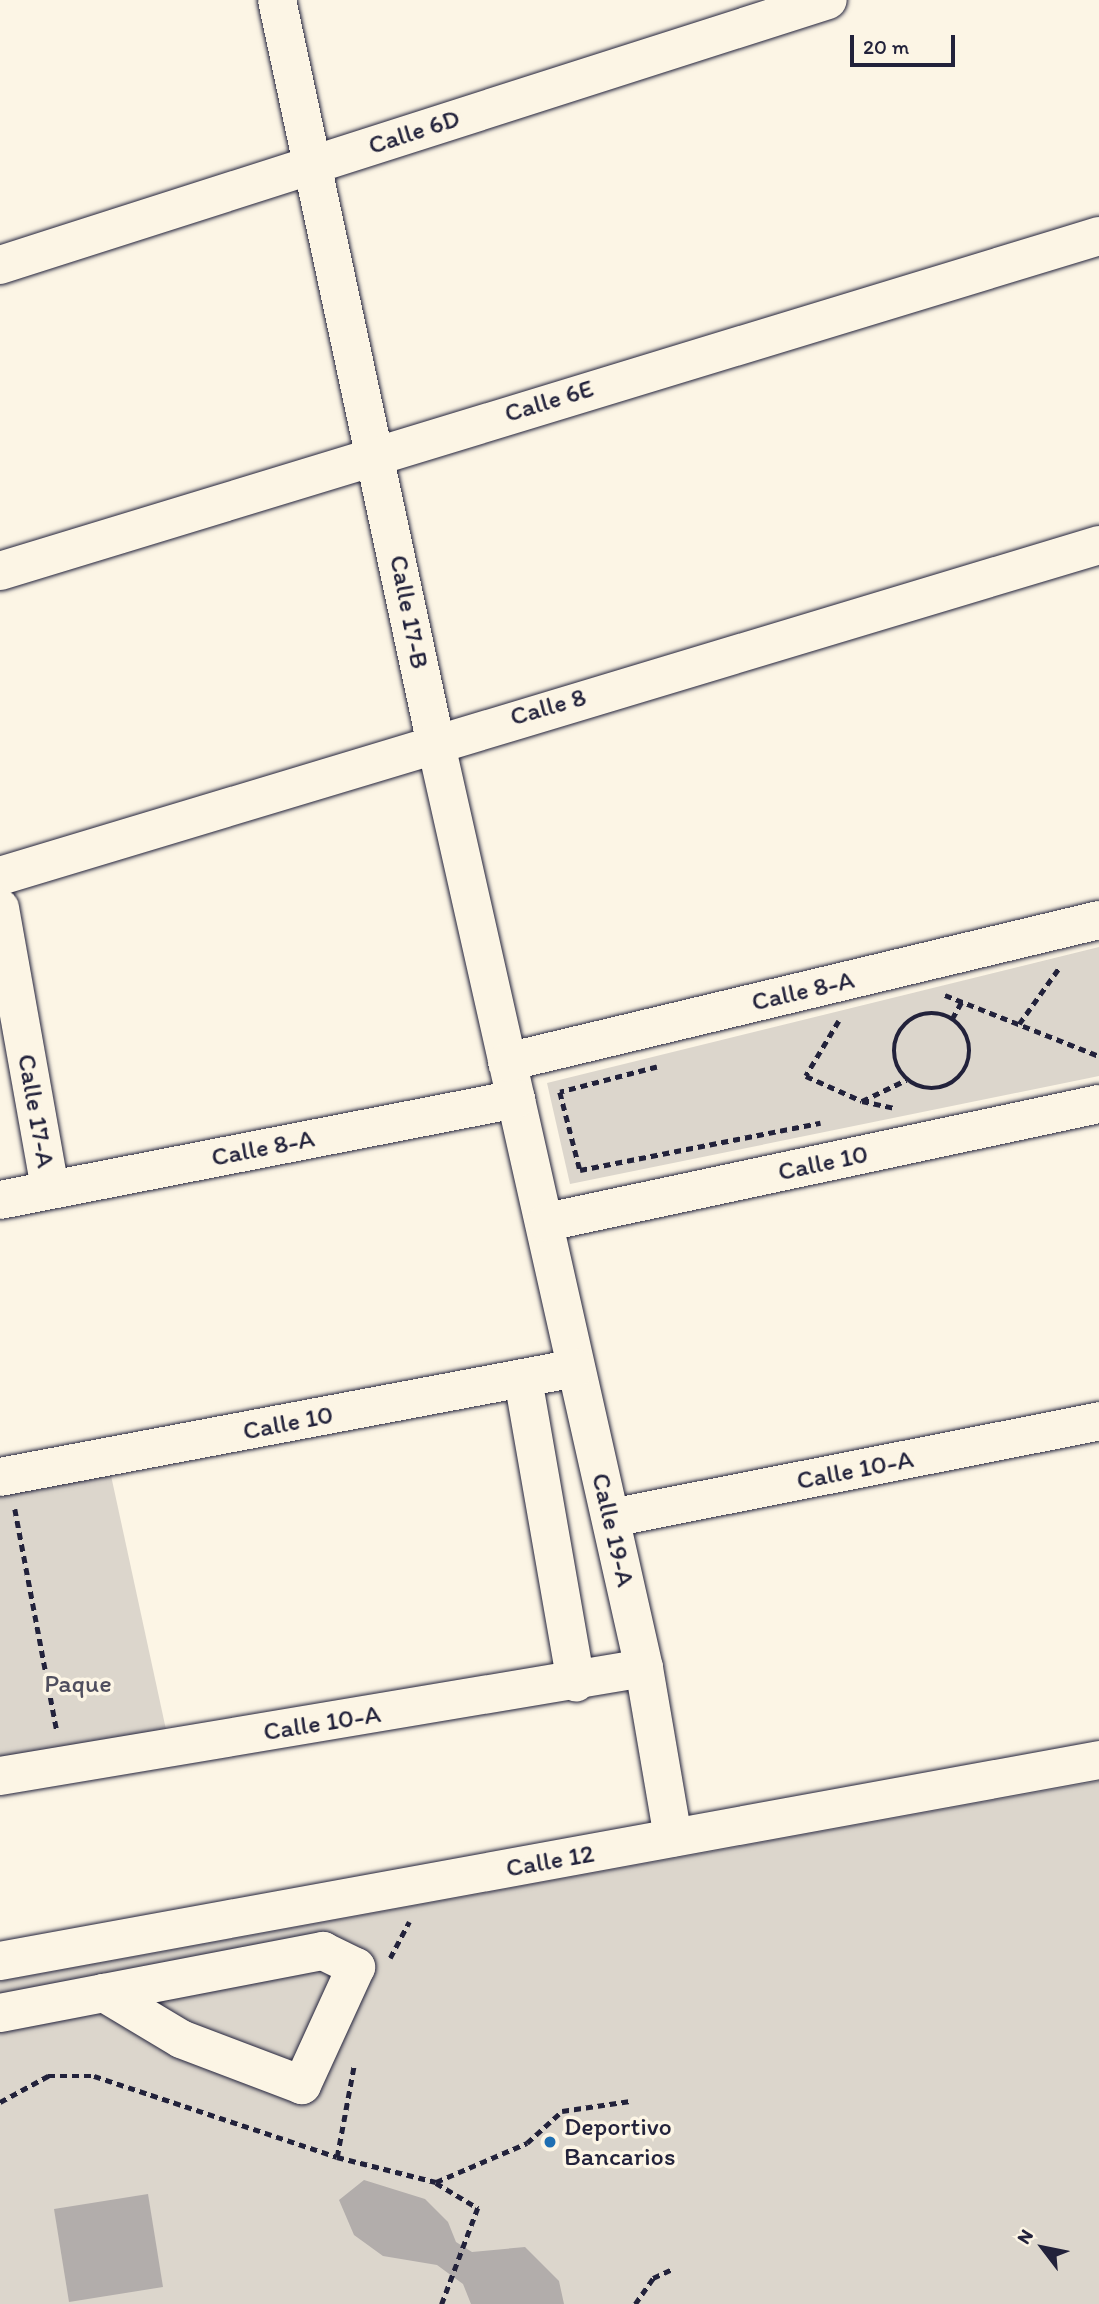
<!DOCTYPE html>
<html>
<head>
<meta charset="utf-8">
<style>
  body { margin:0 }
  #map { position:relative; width:1099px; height:2304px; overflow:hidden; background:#fcf5e5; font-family:Itim,sans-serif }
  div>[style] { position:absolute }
  .green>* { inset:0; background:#dcd6cc }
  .water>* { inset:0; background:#b2adab }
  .path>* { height:4.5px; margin-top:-2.25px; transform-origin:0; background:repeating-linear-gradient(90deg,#22223b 0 7px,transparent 0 12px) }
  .path>.ring { margin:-2.25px; padding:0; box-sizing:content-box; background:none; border:4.5px solid #22223b; border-radius:50% }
  .roads { filter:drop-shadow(0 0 2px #22223b) drop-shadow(0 0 2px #22223b) }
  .minor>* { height:38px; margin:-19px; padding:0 19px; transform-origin:19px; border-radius:19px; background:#fcf5e5 }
  .dots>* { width:19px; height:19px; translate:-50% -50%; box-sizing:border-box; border:4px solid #fcf5e5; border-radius:50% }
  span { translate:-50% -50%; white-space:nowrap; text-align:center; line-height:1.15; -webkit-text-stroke:7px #fcf5e5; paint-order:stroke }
  .street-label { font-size:26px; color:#22223b }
  .park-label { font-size:26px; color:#504f5f }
  .poi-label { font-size:26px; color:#22223b }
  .left { translate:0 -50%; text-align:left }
  .north { position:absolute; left:1008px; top:2213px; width:70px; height:70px; -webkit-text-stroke:5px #fcf5e5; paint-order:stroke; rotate:302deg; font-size:19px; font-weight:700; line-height:28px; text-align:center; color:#22223b }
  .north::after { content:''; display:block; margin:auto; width:24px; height:32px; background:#22223b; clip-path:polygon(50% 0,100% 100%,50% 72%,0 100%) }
  .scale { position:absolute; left:850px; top:35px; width:105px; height:32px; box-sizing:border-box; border:4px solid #22223b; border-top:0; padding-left:9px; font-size:21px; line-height:24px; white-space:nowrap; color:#22223b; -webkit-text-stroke:5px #fcf5e5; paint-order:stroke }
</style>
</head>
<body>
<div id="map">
  <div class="green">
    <div style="clip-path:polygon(1099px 947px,1099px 1076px,570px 1184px,547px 1083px)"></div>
    <div style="clip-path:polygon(107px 1457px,170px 1748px,0 1776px,0 1477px)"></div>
    <div style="clip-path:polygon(1099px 1781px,1099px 2304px,0 2304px,0 1981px)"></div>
  </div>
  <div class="water">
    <div style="clip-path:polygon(364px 2180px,425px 2199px,448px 2222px,456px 2242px,472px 2252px,525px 2247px,559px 2281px,564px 2304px,471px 2304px,463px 2284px,437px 2265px,383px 2256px,354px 2235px,339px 2200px)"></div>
    <div style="clip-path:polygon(148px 2194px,163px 2287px,69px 2302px,54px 2209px)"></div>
  </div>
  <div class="path">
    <div style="left:945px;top:995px;width:166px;rotate:21.6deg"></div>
    <div class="ring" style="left:894px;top:1013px;width:71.5px;height:71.5px"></div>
    <div style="left:952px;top:1019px;width:21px;rotate:-61deg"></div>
    <div style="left:839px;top:1021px;width:64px;rotate:121deg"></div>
    <div style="left:806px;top:1076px;width:61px;rotate:24.1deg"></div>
    <div style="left:862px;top:1101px;width:33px;rotate:12deg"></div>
    <div style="left:1019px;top:1024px;width:69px;rotate:-54.5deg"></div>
    <div style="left:657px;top:1067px;width:100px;rotate:165.5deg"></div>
    <div style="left:560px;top:1092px;width:81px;rotate:75.6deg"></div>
    <div style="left:580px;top:1170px;width:245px;rotate:-11.1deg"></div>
    <div style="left:862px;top:1101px;width:49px;rotate:-25.5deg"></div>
    <div style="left:15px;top:1509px;width:226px;rotate:79.3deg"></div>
    <div style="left:390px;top:1958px;width:41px;rotate:-62.2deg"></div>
    <div style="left:0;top:2102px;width:55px;rotate:-28.4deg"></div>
    <div style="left:48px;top:2076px;width:46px"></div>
    <div style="left:94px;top:2076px;width:256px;rotate:18.4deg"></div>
    <div style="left:337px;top:2157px;width:102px;rotate:14.2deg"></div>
    <div style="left:436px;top:2182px;width:99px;rotate:-23.2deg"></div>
    <div style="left:527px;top:2143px;width:47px;rotate:-42.4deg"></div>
    <div style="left:562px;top:2111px;width:69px;rotate:-8.4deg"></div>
    <div style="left:337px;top:2157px;width:94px;rotate:-79.5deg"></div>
    <div style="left:436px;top:2183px;width:49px;rotate:30.8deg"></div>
    <div style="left:478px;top:2208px;width:103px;rotate:110.6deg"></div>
    <div style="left:635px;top:2304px;width:32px;rotate:-55deg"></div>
    <div style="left:653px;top:2278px;width:23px;rotate:-25deg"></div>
  </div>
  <div class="roads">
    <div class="minor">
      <div style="left:277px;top:0;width:757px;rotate:77.95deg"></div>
      <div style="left:435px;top:740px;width:951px;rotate:77.31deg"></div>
      <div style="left:644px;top:1668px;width:172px;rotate:80.3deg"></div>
      <div style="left:0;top:265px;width:869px;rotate:-17.75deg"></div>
      <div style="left:0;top:571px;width:1149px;rotate:-16.95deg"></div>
      <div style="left:0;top:876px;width:1148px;rotate:-16.76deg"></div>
      <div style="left:0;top:908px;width:285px;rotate:79.9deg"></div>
      <div style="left:507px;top:1062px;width:609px;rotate:-13.49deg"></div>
      <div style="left:0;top:1200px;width:526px;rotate:-11.07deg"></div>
      <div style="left:547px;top:1222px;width:564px;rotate:-12.07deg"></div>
      <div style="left:523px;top:1379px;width:308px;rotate:80.1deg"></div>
      <div style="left:0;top:1477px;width:586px;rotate:-10.72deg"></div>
      <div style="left:611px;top:1518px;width:498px;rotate:-11.2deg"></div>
      <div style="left:0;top:1776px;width:653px;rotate:-9.52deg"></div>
      <div style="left:0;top:1961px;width:1117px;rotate:-10.36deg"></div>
      <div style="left:0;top:2013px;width:329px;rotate:-10.9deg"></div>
      <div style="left:323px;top:1951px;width:37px;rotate:26deg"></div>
      <div style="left:356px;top:1967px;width:130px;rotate:114.6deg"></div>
      <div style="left:302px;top:2085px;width:129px;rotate:-159.2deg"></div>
      <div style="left:181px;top:2039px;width:90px;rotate:-149.1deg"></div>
    </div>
  </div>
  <div class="dots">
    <div style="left:550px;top:2142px;background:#1f6fb2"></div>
  </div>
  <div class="street-label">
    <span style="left:414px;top:132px;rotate:-18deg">Calle 6D</span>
    <span style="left:549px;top:401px;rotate:-17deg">Calle 6E</span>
    <span style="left:409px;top:612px;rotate:79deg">Calle 17-B</span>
    <span style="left:548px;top:707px;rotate:-16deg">Calle 8</span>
    <span style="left:803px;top:991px;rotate:-13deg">Calle 8-A</span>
    <span style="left:36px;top:1111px;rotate:80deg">Calle 17-A</span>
    <span style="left:263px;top:1148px;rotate:-11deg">Calle 8-A</span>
    <span style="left:823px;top:1163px;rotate:-12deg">Calle 10</span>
    <span style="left:288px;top:1423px;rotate:-11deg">Calle 10</span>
    <span style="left:855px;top:1470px;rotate:-11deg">Calle 10-A</span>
    <span style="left:613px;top:1530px;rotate:77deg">Calle 19-A</span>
    <span style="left:322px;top:1723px;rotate:-9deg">Calle 10-A</span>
    <span style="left:550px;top:1861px;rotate:-10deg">Calle 12</span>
  </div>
  <div class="park-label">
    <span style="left:78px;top:1684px">Paque</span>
  </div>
  <div class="poi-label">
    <span class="left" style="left:564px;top:2142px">Deportivo<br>Bancarios</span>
  </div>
  <div class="north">N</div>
  <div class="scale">20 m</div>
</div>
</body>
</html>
